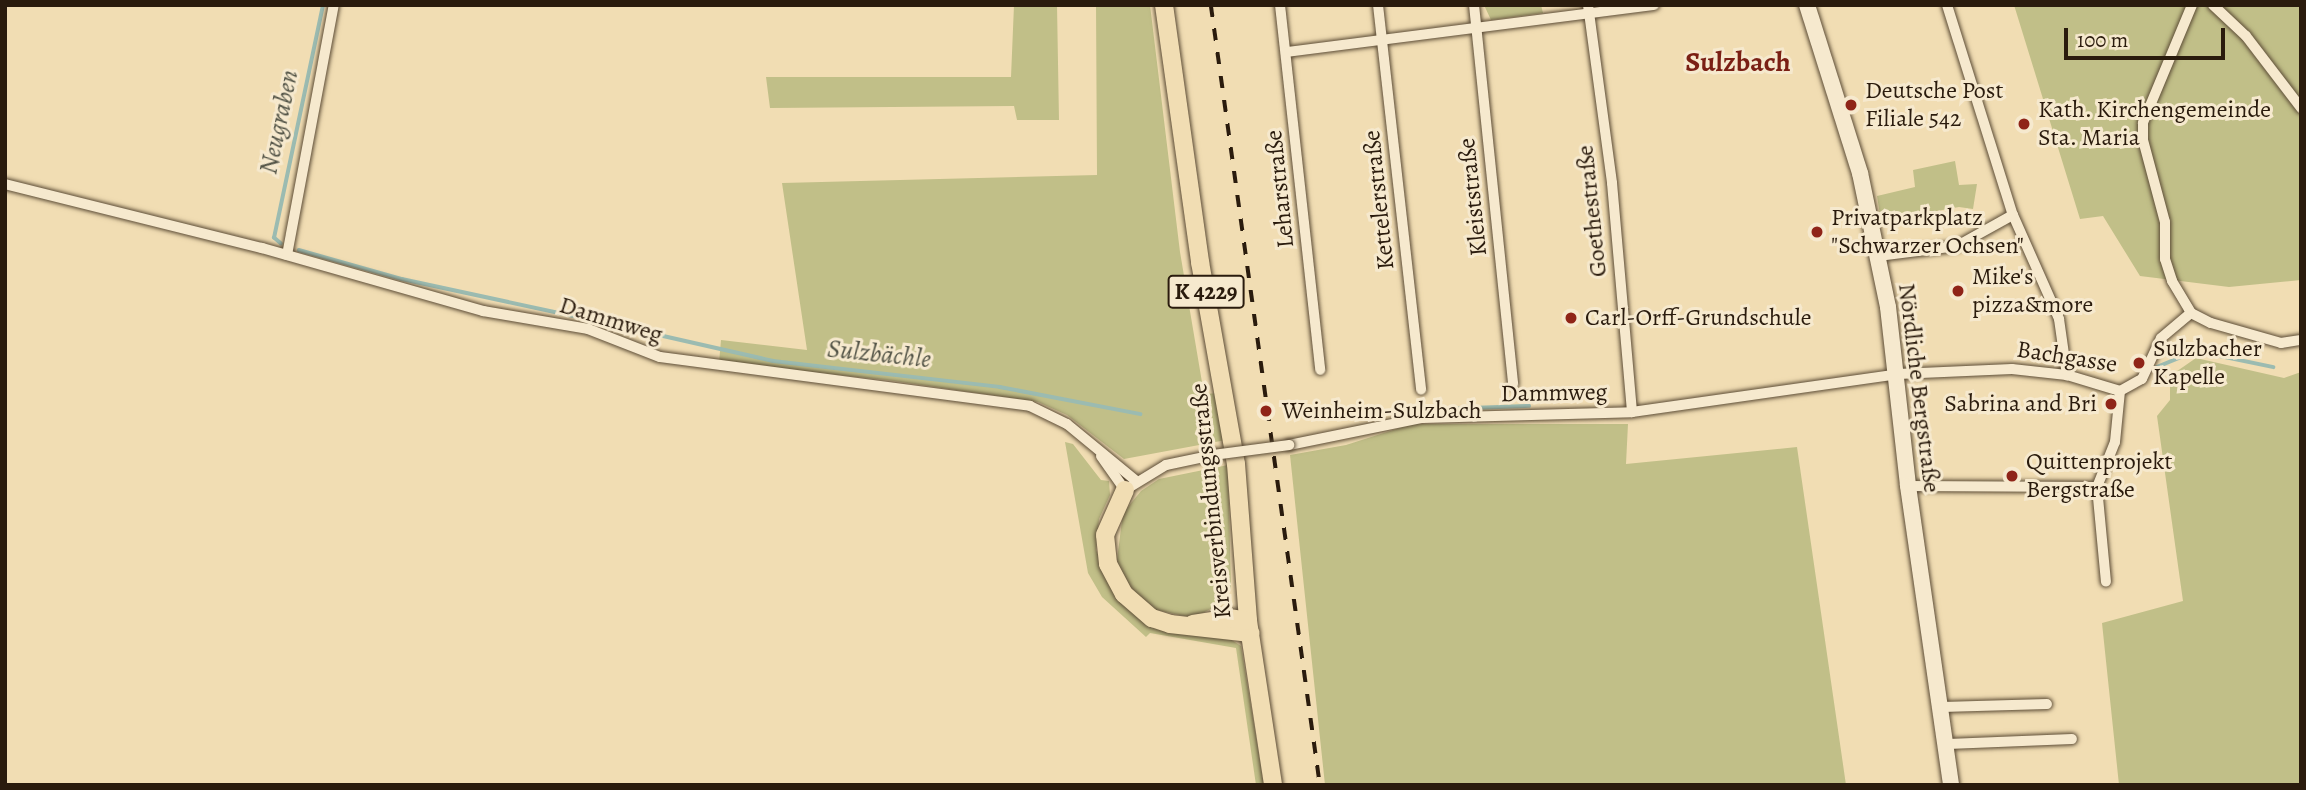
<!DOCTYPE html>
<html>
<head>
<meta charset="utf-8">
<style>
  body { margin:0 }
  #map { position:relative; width:2306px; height:790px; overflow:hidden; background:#f1ddb3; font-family:Alegreya,serif }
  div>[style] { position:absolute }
  .green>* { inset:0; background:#c1bf88 }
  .stream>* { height:3.5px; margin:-1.75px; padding:0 1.75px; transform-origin:1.75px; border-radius:1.75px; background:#9bbbb1 }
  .roads { filter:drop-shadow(0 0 2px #5c4c36) drop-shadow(0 0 2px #5c4c36) }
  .minor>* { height:10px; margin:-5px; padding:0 5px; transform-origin:5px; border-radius:5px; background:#f6e9ce }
  .secondary>* { height:16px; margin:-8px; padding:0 8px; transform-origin:8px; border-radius:8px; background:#f6e9ce }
  .primary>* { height:18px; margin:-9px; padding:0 9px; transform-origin:9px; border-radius:9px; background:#f1ddb3 }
  .rail>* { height:3.5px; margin-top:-1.75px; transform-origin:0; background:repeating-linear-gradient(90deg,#2a1b0d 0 12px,transparent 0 24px) }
  .bridges { filter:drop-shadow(0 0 2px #5c4c36) drop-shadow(0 0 2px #5c4c36) }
  .minor-bridge>* { height:10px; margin:-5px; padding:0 5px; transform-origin:5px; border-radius:5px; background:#f6e9ce }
  .dots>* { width:19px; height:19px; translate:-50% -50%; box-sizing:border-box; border:4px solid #f6e9ce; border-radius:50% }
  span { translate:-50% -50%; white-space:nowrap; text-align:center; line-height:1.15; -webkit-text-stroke:6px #f6e9ce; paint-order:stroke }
  .shield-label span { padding:2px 5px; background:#f6e9ce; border:2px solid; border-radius:5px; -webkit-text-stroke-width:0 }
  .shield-label { font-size:23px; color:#2a1b0d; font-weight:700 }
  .poi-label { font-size:24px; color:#2a1b0d }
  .left { translate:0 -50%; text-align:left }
  .right { translate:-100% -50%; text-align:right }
  .street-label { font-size:24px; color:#2a1b0d }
  .water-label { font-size:26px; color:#525346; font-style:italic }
  .quarter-label { font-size:28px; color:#7a1f14; font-weight:700 }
  .frame { position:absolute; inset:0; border:7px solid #2a1b0d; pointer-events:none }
  .scale { position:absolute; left:2064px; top:28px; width:161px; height:32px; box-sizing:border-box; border:4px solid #2a1b0d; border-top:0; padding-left:9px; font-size:21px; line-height:24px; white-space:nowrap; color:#2a1b0d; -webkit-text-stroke:5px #f6e9ce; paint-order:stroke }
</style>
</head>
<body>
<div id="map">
  <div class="green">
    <div style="clip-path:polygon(1014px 5px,1057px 5px,1059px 120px,1017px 120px,1014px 106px,770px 108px,766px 77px,1011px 77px)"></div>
    <div style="clip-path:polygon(1096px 5px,1150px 5px,1180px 252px,1204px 394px,1220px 393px,1226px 440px,1124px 459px,1067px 415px,1038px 402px,887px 380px,719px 363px,721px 340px,807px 350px,782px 183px,1097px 175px)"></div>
    <div style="clip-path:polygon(1484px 5px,1541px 5px,1543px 13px,1491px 20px)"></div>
    <div style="clip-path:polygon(2014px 5px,2301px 5px,2301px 280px,2229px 287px,2140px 276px,2103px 216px,2080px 219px)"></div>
    <div style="clip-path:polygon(1955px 161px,1959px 185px,1977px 184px,1973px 209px,1959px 207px,1881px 221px,1877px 196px,1915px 187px,1913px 170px)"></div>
    <div style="clip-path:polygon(2196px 358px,2284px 378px,2301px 372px,2301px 785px,2119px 785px,2102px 623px,2183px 601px,2157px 416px,2170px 400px,2170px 376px)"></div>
    <div style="clip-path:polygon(1412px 424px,1628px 424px,1626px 464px,1797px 447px,1846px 785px,1325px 785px,1290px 455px,1346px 445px)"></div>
    <div style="clip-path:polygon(1065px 442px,1073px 444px,1101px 480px,1109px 481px,1110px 495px,1099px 519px,1096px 550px,1117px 598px,1158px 628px,1227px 637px,1241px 646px,1264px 785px,1256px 785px,1236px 648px,1150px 633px,1146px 637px,1102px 597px,1088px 573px)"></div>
    <div style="clip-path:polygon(1228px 465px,1231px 588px,1224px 602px,1193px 618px,1152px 609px,1129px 588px,1117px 560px,1123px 513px,1141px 491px,1159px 479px)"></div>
  </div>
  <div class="stream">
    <div style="left:281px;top:244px;width:9px;rotate:-139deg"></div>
    <div style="left:274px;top:238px;width:238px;rotate:-78.1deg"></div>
    <div style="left:299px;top:250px;width:107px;rotate:15.7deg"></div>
    <div style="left:402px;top:279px;width:208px;rotate:12.2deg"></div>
    <div style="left:615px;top:325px;width:162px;rotate:12.8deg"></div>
    <div style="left:773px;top:361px;width:228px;rotate:6.5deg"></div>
    <div style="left:1000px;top:387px;width:143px;rotate:10.9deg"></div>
    <div style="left:2152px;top:369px;width:48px;rotate:-22.2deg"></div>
    <div style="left:2196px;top:351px;width:79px;rotate:11.7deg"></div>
    <div style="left:1334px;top:413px;width:195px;rotate:-2.1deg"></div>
  </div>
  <div class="roads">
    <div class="minor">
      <div style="left:1280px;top:5px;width:367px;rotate:83.7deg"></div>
      <div style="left:1378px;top:5px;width:387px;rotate:83.6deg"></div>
      <div style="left:1474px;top:5px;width:381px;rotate:84.1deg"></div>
      <div style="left:1588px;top:5px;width:180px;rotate:82.3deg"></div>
      <div style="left:1612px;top:183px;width:230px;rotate:85deg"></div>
      <div style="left:1947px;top:5px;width:220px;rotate:72.6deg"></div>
      <div style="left:2013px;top:215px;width:114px;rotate:66.1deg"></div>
      <div style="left:2059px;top:319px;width:57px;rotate:81.9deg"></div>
      <div style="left:2192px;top:5px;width:128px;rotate:112.6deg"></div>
      <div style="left:2143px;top:123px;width:17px;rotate:90deg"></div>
      <div style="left:2143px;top:140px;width:85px;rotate:75deg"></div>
      <div style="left:2165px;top:222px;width:37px;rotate:90deg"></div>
      <div style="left:2165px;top:259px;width:23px;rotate:72deg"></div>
      <div style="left:2172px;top:281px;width:37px;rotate:59deg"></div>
      <div style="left:2191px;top:313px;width:22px;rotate:27deg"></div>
      <div style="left:2211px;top:323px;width:73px;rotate:15.9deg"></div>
      <div style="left:2281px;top:343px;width:20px;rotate:-9deg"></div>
      <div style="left:2213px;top:5px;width:45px;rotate:43.2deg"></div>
      <div style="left:2246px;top:36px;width:91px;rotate:52.6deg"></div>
      <div style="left:1287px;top:52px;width:370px;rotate:-7.3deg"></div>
      <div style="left:5px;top:184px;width:265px;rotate:14deg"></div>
      <div style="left:262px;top:248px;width:230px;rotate:15.9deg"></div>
      <div style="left:483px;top:311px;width:107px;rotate:9.7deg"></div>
      <div style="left:588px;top:329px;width:77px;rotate:21.3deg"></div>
      <div style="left:660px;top:357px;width:373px;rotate:7.5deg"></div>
      <div style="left:1030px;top:406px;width:41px;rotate:25.9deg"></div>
      <div style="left:1067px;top:424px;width:88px;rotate:39.5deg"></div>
      <div style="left:287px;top:255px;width:254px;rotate:-79.4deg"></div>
      <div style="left:1878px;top:256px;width:80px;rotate:-7.2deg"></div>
      <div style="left:1957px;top:246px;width:64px;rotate:-29deg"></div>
      <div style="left:1289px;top:445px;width:136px;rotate:-11.5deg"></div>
      <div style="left:1422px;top:418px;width:210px;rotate:-1.6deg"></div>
      <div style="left:1632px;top:412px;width:269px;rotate:-8.1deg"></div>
      <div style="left:1898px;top:374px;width:114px;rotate:-2.5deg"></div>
      <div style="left:2012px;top:369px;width:55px;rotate:6.2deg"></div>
      <div style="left:2067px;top:375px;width:55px;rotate:16.8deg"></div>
      <div style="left:2120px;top:391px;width:25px;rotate:-29deg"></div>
      <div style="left:2142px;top:379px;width:45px;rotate:-65.1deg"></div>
      <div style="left:2161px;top:338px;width:39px;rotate:-40deg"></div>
      <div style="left:1101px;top:456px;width:42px;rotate:54.8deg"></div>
      <div style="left:1125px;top:490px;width:48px;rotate:-31.4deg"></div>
      <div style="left:1166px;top:465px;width:48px;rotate:-12deg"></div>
      <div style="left:1908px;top:486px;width:189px;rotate:0.3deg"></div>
      <div style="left:2097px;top:487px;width:48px;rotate:-68.2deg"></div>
      <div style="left:2115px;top:442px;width:51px;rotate:-84.4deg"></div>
      <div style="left:2097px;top:487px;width:95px;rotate:84.6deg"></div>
      <div style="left:1942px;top:707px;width:105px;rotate:-1.6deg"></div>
      <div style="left:1948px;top:744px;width:124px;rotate:-2.3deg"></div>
    </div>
    <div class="secondary">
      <div style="left:1807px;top:5px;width:176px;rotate:72.5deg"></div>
      <div style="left:1860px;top:173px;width:137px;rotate:78.2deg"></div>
      <div style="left:1888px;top:307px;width:180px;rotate:83.6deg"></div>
      <div style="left:1908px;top:486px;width:302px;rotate:81.8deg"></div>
    </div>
    <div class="primary">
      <div style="left:1164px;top:5px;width:260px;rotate:82deg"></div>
      <div style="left:1200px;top:262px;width:205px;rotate:79.9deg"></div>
      <div style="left:1236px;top:464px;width:157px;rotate:85.6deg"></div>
      <div style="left:1248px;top:621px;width:166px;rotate:81.3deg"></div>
      <div style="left:1125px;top:490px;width:49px;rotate:114deg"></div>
      <div style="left:1105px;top:535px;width:29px;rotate:84deg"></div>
      <div style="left:1108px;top:564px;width:34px;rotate:62deg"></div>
      <div style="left:1124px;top:594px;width:37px;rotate:41deg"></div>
      <div style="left:1152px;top:618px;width:19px;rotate:18deg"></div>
      <div style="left:1170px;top:624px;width:81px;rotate:6.4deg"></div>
      <div style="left:1193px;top:624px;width:36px;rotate:-9deg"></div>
      <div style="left:1229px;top:618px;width:19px;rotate:9deg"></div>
    </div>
  </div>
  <div class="rail">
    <div style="left:1211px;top:5px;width:788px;rotate:82.04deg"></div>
  </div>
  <div class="bridges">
    <div class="minor-bridge">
      <div style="left:1213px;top:455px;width:77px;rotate:-7.5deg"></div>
    </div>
  </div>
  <div class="dots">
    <div style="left:1851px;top:105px;background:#8f2418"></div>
    <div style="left:2024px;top:124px;background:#8f2418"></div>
    <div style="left:1817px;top:232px;background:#8f2418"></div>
    <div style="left:1958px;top:291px;background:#8f2418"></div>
    <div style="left:1571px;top:318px;background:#8f2418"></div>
    <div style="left:2139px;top:363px;background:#8f2418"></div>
    <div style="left:2111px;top:404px;background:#8f2418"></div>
    <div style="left:1266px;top:411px;background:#8f2418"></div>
    <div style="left:2012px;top:476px;background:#8f2418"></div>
  </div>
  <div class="shield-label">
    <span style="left:1206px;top:292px">K 4229</span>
  </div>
  <div class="poi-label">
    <span class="left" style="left:1865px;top:105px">Deutsche Post<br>Filiale 542</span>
    <span class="left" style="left:2038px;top:124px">Kath. Kirchengemeinde<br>Sta. Maria</span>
    <span class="left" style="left:1831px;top:232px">Privatparkplatz<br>"Schwarzer Ochsen"</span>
    <span class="left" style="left:1972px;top:291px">Mike's<br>pizza&amp;more</span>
    <span class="left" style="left:1585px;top:318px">Carl-Orff-Grundschule</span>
    <span class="left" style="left:2153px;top:363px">Sulzbacher<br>Kapelle</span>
    <span class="right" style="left:2097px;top:404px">Sabrina and Bri</span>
    <span class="left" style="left:1282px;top:411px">Weinheim-Sulzbach</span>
    <span class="left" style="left:2026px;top:476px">Quittenprojekt<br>Bergstraße</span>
  </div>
  <div class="street-label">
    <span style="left:1280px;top:189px;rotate:-96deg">Leharstraße</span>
    <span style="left:1473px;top:197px;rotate:-96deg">Kleiststraße</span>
    <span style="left:1379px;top:200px;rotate:-96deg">Kettelerstraße</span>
    <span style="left:1592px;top:211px;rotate:-96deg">Goethestraße</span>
    <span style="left:611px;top:320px;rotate:17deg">Dammweg</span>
    <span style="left:2067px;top:357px;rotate:9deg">Bachgasse</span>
    <span style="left:1919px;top:388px;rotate:83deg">Nördliche Bergstraße</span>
    <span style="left:1554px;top:393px;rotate:-1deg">Dammweg</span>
    <span style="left:1211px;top:501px;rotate:-96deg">Kreisverbindungsstraße</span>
  </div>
  <div class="water-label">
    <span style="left:279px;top:122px;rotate:-78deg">Neugraben</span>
    <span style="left:879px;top:354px;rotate:6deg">Sulzbächle</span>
  </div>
  <div class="quarter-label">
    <span style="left:1738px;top:62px">Sulzbach</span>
  </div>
  <div class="frame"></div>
  <div class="scale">100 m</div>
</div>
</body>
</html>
